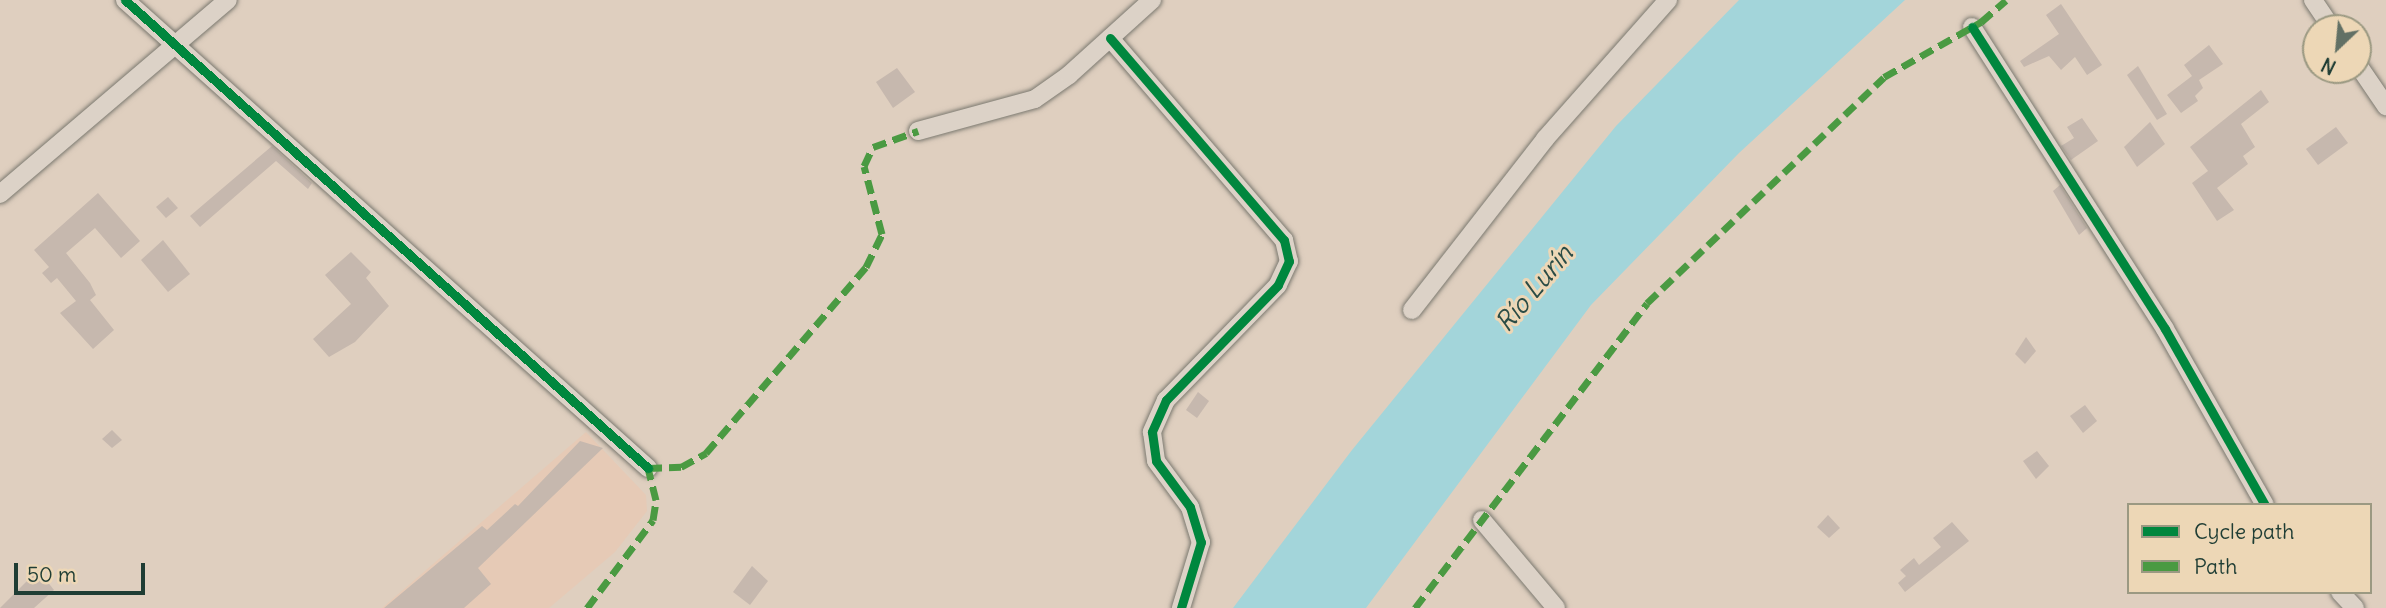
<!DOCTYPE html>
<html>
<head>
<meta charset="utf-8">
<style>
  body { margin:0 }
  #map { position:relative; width:2386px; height:608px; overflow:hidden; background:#dfcfbf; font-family:Delius,sans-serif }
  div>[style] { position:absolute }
  .built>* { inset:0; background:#e6cab6 }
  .water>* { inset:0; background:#a3d5da }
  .building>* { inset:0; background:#c6b8ae }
  .roads { filter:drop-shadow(0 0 2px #7b7970) drop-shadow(0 0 2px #7b7970) }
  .street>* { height:18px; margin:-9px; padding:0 9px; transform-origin:9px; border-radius:9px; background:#dcd2c7 }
  .quiet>* { height:7px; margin-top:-3.5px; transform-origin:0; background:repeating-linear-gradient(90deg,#4a9a42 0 14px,transparent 0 21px) }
  .cycleway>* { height:9px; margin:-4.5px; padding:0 4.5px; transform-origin:4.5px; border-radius:4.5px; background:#00873e }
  span { translate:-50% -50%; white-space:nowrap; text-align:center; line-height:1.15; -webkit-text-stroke:6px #edd7b6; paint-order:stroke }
  .water-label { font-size:26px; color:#2a4c46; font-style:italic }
  .legend { position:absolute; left:2127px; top:503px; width:245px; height:91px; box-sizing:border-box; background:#edd7b6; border:2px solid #9b9982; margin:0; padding:9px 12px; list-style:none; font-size:21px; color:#1f3d34 }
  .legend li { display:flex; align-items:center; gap:14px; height:35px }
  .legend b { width:35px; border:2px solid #9b9982 }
  .north { position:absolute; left:2302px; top:14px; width:70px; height:70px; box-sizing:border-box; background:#edd7b6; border:2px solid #9b9982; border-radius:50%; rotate:206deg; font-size:19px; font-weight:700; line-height:28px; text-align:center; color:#1f3d34 }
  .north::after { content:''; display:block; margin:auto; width:24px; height:32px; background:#627065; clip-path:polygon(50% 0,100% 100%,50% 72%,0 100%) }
  .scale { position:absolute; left:14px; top:563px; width:131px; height:32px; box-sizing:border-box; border:4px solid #1f3d34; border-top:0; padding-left:9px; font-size:21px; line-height:24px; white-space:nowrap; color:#1f3d34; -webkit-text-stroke:5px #edd7b6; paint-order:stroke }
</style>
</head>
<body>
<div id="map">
  <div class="built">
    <div style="clip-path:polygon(586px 432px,646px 495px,647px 511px,615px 552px,549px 608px,382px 608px)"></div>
  </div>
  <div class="water">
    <div style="clip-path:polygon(1739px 0,1905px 0,1739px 153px,1591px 305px,1366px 608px,1233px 608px,1352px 450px,1616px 126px)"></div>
  </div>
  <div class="building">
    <div style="clip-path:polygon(2061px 4px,2102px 65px,2087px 75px,2075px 57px,2061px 70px,2049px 56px,2024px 67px,2020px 61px,2059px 34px,2046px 15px)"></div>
    <div style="clip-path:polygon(2209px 45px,2223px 64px,2199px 80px,2203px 88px,2195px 96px,2198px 101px,2181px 113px,2167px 95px,2192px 76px,2184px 65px)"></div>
    <div style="clip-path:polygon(2138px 66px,2167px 114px,2157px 120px,2127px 75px)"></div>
    <div style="clip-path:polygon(897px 68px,915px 92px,893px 108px,876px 82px)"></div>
    <div style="clip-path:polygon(2261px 90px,2269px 102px,2241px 124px,2255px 147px,2243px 156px,2248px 164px,2217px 188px,2234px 210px,2217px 221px,2192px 183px,2208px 171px,2190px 147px)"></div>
    <div style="clip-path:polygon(2082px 118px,2098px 141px,2071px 160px,2061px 146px,2074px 138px,2067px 127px)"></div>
    <div style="clip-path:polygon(2150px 122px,2165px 144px,2137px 167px,2124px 147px)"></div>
    <div style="clip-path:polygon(2336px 127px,2348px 143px,2318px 165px,2306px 149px)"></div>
    <div style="clip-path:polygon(272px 146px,312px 183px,308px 189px,276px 161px,200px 227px,190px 216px)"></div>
    <div style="clip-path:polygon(2060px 185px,2087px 228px,2079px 235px,2053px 191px)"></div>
    <div style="clip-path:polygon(98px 193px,140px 241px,121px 258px,95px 228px,66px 253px,90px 283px,96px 295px,90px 300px,114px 330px,93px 349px,60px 313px,76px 301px,57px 278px,51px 283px,42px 273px,49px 267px,34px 250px)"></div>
    <div style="clip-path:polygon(168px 197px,178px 208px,166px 218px,156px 207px)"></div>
    <div style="clip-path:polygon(163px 240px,190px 274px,168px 292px,141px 260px)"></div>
    <div style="clip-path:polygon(351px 252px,371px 272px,366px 278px,389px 306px,355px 342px,329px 357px,313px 339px,351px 304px,325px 275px)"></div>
    <div style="clip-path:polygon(2026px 337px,2036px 351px,2025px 364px,2015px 354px)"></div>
    <div style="clip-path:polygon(1198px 392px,1209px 401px,1197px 418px,1186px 410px)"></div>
    <div style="clip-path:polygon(2085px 405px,2097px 421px,2083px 433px,2070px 416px)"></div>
    <div style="clip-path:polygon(112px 430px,122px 440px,112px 448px,102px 439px)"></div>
    <div style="clip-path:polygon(580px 441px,603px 448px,478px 568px,491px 584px,464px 608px,384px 608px,482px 526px,487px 530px,515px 504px,518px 506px)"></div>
    <div style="clip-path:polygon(2037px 451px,2049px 466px,2036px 479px,2023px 461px)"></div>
    <div style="clip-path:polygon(1828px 515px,1840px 528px,1829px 538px,1817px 527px)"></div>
    <div style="clip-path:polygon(1952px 522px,1969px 541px,1905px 592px,1898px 583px,1906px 576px,1900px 570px,1914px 558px,1919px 565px,1941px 547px,1933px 538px)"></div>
    <div style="clip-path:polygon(752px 566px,768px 581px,750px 605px,733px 592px)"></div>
    <div style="clip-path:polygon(38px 570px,54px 590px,34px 608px,0 608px)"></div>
  </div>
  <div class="roads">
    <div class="street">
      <div style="left:125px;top:0;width:702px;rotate:41.82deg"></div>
      <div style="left:2313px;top:0;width:34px;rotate:56deg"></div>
      <div style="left:1972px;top:27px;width:358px;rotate:57.4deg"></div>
      <div style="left:2165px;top:329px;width:202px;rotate:60.4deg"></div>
      <div style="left:1110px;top:38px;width:267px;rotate:49.3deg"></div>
      <div style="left:1284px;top:240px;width:22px;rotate:77deg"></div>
      <div style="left:1289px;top:261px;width:26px;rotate:115deg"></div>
      <div style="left:1278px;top:285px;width:161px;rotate:134.2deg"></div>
      <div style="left:1166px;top:400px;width:35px;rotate:114deg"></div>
      <div style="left:1152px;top:432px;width:29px;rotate:82deg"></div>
      <div style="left:1156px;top:461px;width:57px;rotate:53.5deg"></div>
      <div style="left:1190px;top:507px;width:37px;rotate:73deg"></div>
      <div style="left:1201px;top:542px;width:69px;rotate:106.9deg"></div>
      <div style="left:2358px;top:65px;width:50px;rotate:55.7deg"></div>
      <div style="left:918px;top:131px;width:121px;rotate:-15.3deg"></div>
      <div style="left:1035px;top:99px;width:42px;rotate:-35.2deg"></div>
      <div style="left:1069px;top:75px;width:112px;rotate:-42.1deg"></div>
      <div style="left:0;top:194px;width:299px;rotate:-40.4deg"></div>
      <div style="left:1412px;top:310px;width:217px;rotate:-52.1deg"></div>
      <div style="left:1545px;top:139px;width:186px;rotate:-48.5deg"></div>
      <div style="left:1482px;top:520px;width:115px;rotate:49.9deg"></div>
      <div style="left:2340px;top:592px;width:22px;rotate:47deg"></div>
    </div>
  </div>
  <div class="quiet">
    <div style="left:587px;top:608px;width:110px;rotate:-53.1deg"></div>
    <div style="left:653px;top:520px;width:20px;rotate:-81deg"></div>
    <div style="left:656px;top:500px;width:33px;rotate:-104deg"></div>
    <div style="left:648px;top:468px;width:33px;rotate:-2deg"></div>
    <div style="left:681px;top:467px;width:29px;rotate:-29deg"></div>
    <div style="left:706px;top:453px;width:245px;rotate:-49.3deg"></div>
    <div style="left:866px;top:267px;width:37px;rotate:-64deg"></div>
    <div style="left:882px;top:234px;width:70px;rotate:-104.8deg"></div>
    <div style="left:864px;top:166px;width:21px;rotate:-65deg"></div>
    <div style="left:873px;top:147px;width:48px;rotate:-19.6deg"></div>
    <div style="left:1415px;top:608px;width:383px;rotate:-52.7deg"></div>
    <div style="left:1647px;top:303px;width:327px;rotate:-43.6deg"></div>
    <div style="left:1884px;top:77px;width:112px;rotate:-29.6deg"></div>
    <div style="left:1981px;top:22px;width:33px;rotate:-41deg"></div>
  </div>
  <div class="cycleway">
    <div style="left:125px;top:0;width:702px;rotate:41.82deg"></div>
    <div style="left:1972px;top:27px;width:358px;rotate:57.4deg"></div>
    <div style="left:2165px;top:329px;width:202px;rotate:60.4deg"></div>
    <div style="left:1110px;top:38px;width:267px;rotate:49.3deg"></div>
    <div style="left:1284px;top:240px;width:22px;rotate:77deg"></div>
    <div style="left:1289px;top:261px;width:26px;rotate:115deg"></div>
    <div style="left:1278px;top:285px;width:161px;rotate:134.2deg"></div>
    <div style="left:1166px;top:400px;width:35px;rotate:114deg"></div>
    <div style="left:1152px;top:432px;width:29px;rotate:82deg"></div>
    <div style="left:1156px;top:461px;width:57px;rotate:53.5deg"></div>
    <div style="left:1190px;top:507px;width:37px;rotate:73deg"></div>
    <div style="left:1201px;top:542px;width:69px;rotate:106.9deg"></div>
  </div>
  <div class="water-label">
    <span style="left:1534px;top:288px;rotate:-50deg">Río Lurín</span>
  </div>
  <ul class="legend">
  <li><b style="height:9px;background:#00873e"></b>Cycle path</li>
  <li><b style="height:9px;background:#4a9a42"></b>Path</li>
  </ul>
  <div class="north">N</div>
  <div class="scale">50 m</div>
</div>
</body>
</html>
